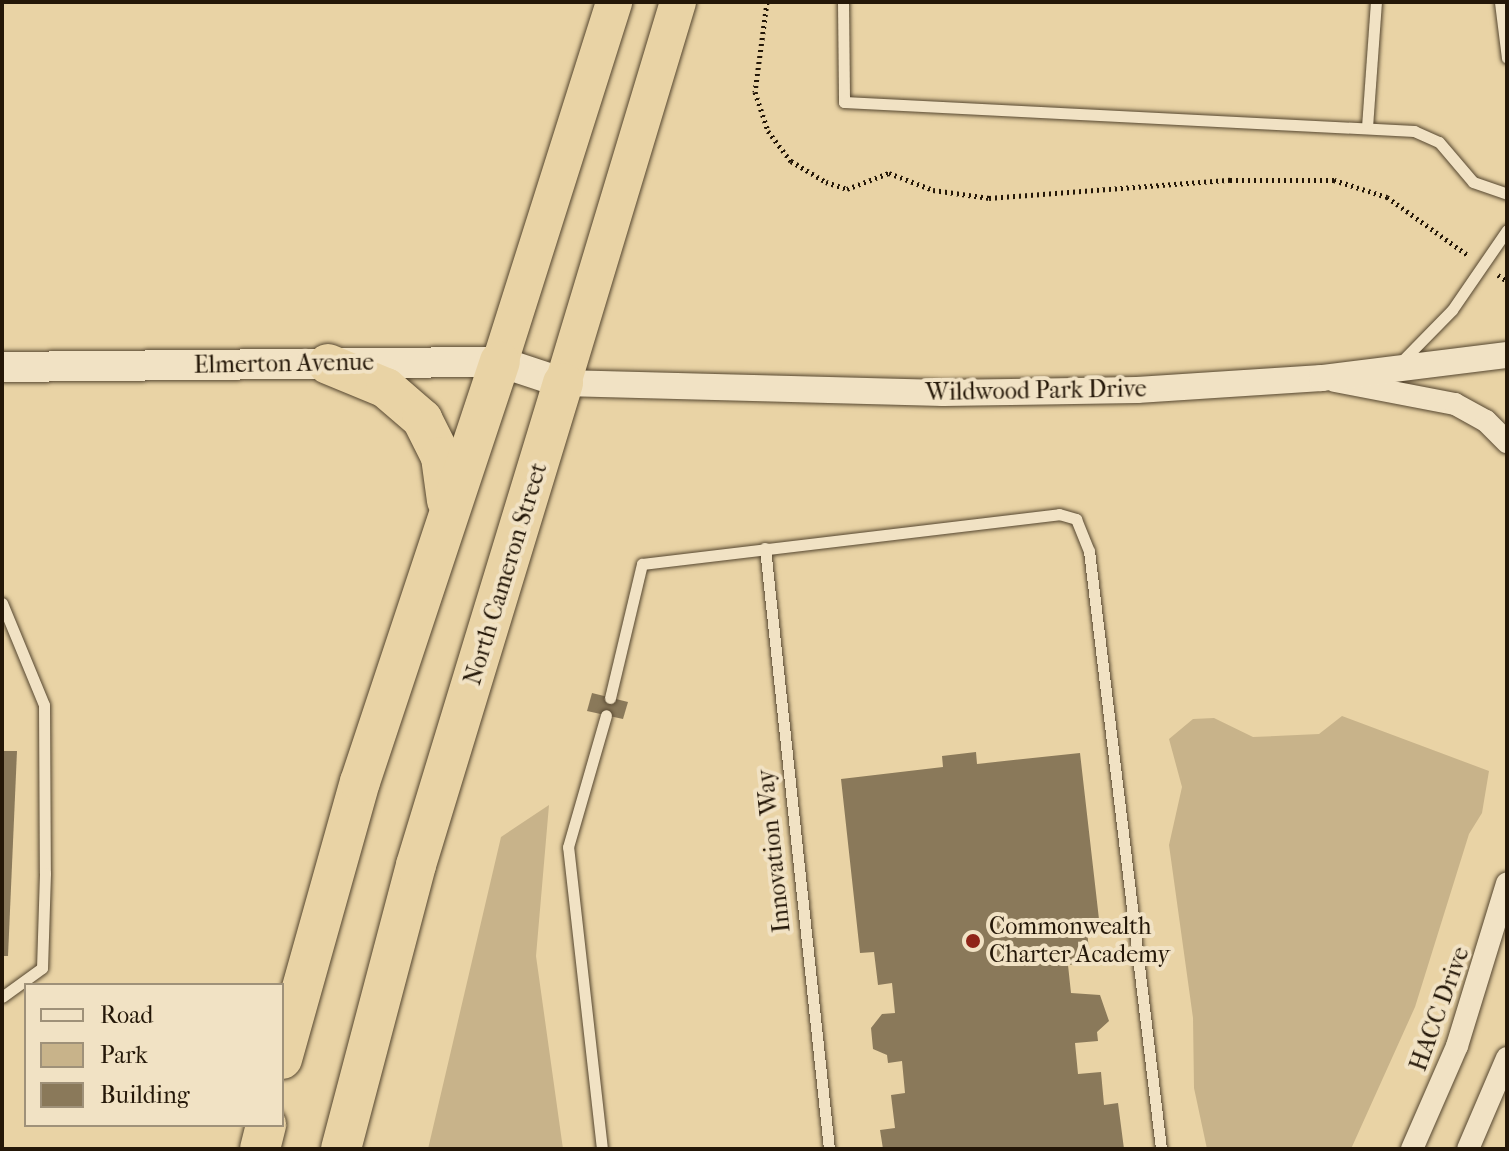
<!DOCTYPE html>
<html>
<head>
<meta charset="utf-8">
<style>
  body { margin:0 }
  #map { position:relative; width:1509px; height:1151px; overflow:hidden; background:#e9d3a5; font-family:"IM FELL French Canon",serif }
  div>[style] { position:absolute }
  .green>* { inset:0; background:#c8b38a }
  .building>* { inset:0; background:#8a795a }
  .path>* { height:5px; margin-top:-2.5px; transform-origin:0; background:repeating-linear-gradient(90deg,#241708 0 2px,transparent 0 6px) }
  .roads { filter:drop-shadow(0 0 2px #55462f) drop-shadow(0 0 2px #55462f) }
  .service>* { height:11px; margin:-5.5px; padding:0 5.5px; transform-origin:5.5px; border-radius:5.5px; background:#f1e2c4 }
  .minor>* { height:22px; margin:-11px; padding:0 11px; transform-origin:11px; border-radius:11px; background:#f1e2c4 }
  .tertiary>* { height:26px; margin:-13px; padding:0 13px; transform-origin:13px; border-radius:13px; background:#f1e2c4 }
  .secondary>* { height:30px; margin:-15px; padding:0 15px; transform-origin:15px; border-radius:15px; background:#f1e2c4 }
  .trunk>* { height:36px; margin:-18px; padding:0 18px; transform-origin:18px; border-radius:18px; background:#e9d3a5 }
  .motorway>* { height:40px; margin:-20px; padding:0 20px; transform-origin:20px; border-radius:20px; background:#e9d3a5 }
  .dots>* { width:22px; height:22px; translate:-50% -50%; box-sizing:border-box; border:4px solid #f1e2c4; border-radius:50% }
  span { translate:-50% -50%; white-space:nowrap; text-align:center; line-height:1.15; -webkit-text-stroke:8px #f1e2c4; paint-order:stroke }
  .street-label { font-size:24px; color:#241708 }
  .poi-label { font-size:24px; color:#241708 }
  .left { translate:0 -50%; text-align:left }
  .frame { position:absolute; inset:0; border:4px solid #241708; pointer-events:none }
  .legend { position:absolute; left:24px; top:983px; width:260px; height:144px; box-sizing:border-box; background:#f1e2c4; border:2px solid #9f9179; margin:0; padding:10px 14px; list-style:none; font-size:24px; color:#241708 }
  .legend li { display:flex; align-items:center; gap:16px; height:40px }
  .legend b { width:40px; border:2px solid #9f9179 }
</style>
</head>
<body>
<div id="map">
  <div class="green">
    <div style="clip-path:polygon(1342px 716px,1489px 771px,1482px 813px,1469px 834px,1415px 1007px,1351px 1149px,1207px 1149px,1194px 1088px,1193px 1018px,1169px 845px,1182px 787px,1169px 739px,1193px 719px,1214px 718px,1253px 737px,1319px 734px)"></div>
    <div style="clip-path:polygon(549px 805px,536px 956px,563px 1149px,428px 1149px,501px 837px)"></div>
  </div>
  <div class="building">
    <div style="clip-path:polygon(592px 693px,628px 702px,623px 719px,587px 711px)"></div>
    <div style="clip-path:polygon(2px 751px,17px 751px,8px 956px,2px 956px)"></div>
    <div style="clip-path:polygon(976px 752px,977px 764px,1080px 753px,1100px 928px,1087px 929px,1090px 963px,1068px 965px,1071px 993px,1100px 995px,1109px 1021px,1097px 1032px,1098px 1041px,1075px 1043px,1078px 1074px,1101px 1072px,1104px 1105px,1118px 1103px,1124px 1149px,883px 1149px,880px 1130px,895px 1128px,891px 1095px,905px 1093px,902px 1061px,888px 1063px,887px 1055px,873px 1049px,871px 1028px,882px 1014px,895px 1013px,892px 983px,878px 985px,874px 952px,860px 953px,841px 779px,943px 767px,942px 756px)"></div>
  </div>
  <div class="path">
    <div style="left:767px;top:2px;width:91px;rotate:97.6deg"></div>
    <div style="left:755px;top:92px;width:41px;rotate:71.6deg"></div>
    <div style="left:768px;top:131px;width:38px;rotate:53deg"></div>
    <div style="left:791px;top:161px;width:41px;rotate:31deg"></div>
    <div style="left:826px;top:182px;width:22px;rotate:18deg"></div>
    <div style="left:847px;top:189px;width:45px;rotate:-20.9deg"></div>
    <div style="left:889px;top:173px;width:47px;rotate:21.1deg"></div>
    <div style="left:933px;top:190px;width:57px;rotate:8.1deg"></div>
    <div style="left:989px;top:198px;width:242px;rotate:-4.3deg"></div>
    <div style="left:1230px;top:180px;width:104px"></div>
    <div style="left:1334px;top:180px;width:56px;rotate:17.8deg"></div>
    <div style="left:1387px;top:197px;width:101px;rotate:35.7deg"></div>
    <div style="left:1498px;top:275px;width:11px;rotate:34deg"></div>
  </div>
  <div class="roads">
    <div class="service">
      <div style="left:843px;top:2px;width:100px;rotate:89.4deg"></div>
      <div style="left:844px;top:102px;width:571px;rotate:2.91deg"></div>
      <div style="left:1414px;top:131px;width:27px;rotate:24deg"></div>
      <div style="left:1439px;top:142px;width:52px;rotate:49.6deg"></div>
      <div style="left:1473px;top:182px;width:36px;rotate:19deg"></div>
      <div style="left:1500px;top:2px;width:56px;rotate:82.9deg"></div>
      <div style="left:1367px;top:127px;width:125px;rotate:-85.9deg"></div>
      <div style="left:1400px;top:363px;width:74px;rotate:-45.5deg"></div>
      <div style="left:1452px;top:310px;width:97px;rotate:-55.5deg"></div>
      <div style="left:765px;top:548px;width:604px;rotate:83.92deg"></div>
      <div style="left:2px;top:603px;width:110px;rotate:67.6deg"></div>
      <div style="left:44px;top:705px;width:168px;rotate:89.7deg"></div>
      <div style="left:45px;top:873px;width:95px;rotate:91.8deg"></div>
      <div style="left:42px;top:968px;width:49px;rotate:144.1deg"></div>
      <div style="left:610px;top:698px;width:138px;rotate:-76.6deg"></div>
      <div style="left:642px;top:564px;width:420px;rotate:-6.8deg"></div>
      <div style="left:1059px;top:514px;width:18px;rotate:16deg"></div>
      <div style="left:1076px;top:519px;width:35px;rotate:68deg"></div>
      <div style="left:1089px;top:551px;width:602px;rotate:83.13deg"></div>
      <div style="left:602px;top:1149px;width:304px;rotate:-96.4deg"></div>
      <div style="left:568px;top:847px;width:137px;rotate:-73.9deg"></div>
    </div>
    <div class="minor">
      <div style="left:1335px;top:381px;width:122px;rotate:10.9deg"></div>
      <div style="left:1455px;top:404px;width:35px;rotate:29deg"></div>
      <div style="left:1486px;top:421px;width:30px;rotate:45deg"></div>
      <div style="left:1412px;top:1149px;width:112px;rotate:-66.4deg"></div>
      <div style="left:1457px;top:1046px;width:170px;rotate:-72.9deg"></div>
      <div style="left:1468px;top:1149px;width:99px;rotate:-66.8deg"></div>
    </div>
    <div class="tertiary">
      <div style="left:563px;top:383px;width:380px;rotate:1.5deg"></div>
      <div style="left:943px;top:393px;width:194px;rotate:-0.9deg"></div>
      <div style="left:1137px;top:390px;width:185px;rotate:-3.7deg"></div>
      <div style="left:1322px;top:378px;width:186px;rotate:-7.1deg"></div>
    </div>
    <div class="secondary">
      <div style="left:2px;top:367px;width:498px;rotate:-0.6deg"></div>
      <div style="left:500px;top:362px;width:66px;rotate:18.4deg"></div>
    </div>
    <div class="trunk">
      <div style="left:500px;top:362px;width:378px;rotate:-72.4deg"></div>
      <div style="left:563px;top:383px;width:398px;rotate:-73.2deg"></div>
    </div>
    <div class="motorway">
      <div style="left:328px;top:364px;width:63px;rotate:22.5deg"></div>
      <div style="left:386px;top:388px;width:48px;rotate:40.7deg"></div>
      <div style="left:422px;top:419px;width:42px;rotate:63.4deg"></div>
      <div style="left:441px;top:457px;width:44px;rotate:82.2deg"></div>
      <div style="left:282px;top:1059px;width:288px;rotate:-74.3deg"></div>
      <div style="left:360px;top:782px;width:443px;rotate:-71.6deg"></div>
      <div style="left:260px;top:1149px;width:25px;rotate:-76deg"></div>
      <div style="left:341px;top:1149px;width:294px;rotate:-75.2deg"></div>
      <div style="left:416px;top:865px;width:504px;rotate:-73.04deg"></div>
    </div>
  </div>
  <div class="dots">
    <div style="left:973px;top:941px;background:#8f2418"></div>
  </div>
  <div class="street-label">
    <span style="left:284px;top:364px;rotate:-1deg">Elmerton Avenue</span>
    <span style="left:1036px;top:391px;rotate:-1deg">Wildwood Park Drive</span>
    <span style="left:506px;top:574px;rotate:-73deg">North Cameron Street</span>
    <span style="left:774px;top:851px;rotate:-96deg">Innovation Way</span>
    <span style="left:1440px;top:1009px;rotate:-70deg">HACC Drive</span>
  </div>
  <div class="poi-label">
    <span class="left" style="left:989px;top:941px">Commonwealth<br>Charter Academy</span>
  </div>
  <div class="frame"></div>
  <ul class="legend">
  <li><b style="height:10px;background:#f1e2c4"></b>Road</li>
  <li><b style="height:22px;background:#c8b38a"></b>Park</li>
  <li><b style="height:22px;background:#8a795a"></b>Building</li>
  </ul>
</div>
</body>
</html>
